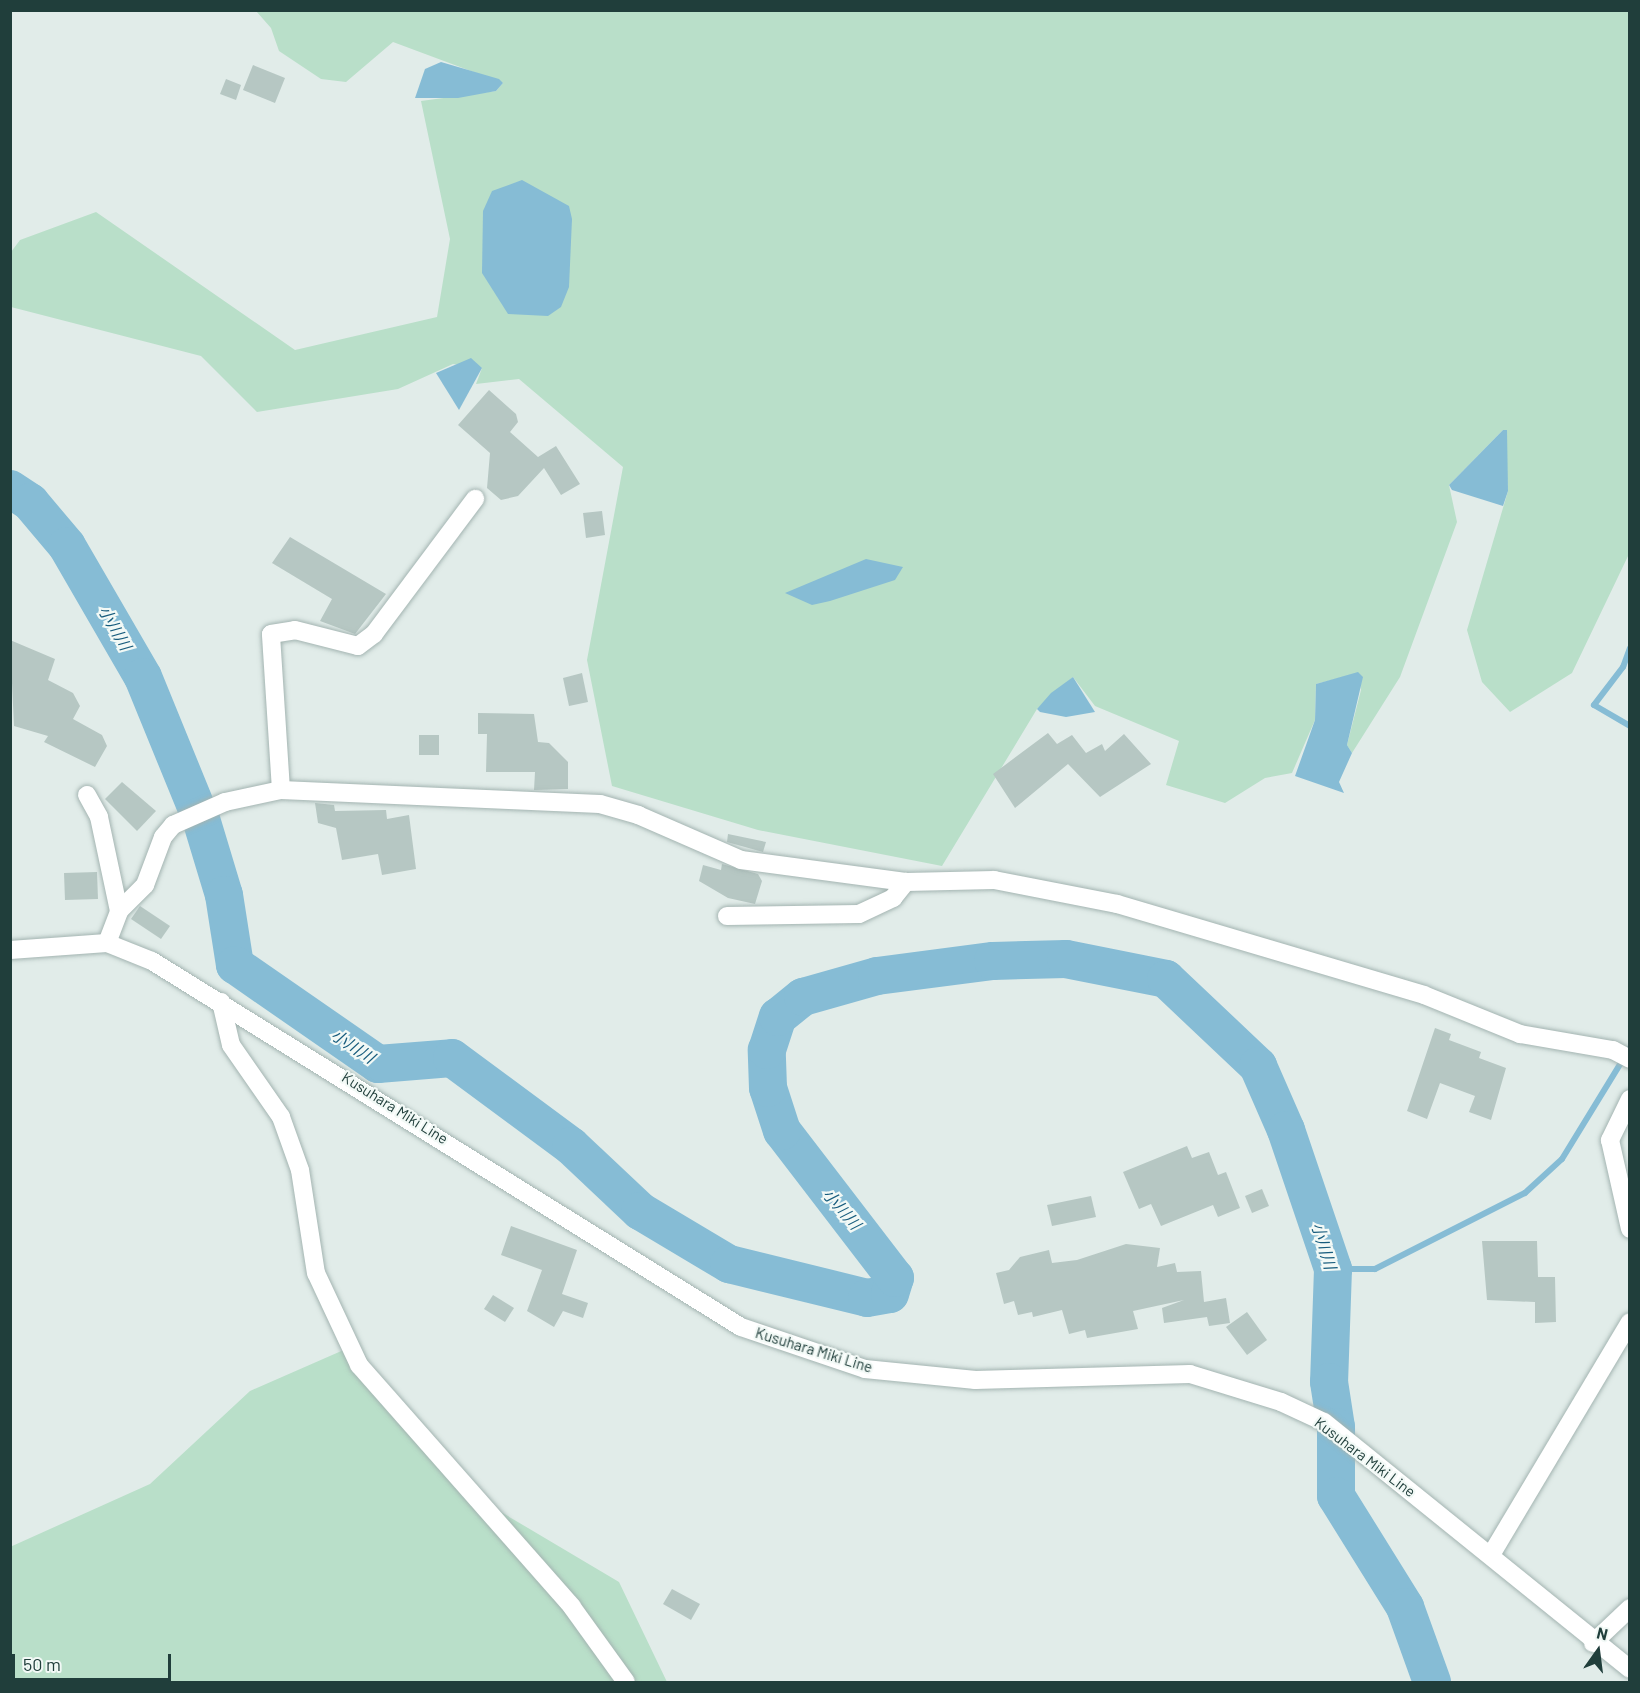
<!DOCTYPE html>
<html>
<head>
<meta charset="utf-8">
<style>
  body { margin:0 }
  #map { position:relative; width:1640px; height:1693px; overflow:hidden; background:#e1ece9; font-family:Barlow,"Noto Sans JP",sans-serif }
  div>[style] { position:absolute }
  .green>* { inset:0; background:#b9dfc9 }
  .water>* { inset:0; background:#86bcd5 }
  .stream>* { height:6px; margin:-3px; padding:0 3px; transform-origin:3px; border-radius:3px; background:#86bcd5 }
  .river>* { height:38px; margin:-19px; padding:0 19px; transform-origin:19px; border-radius:19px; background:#86bcd5 }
  .building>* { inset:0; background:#b6c7c3 }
  .roads { filter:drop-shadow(0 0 2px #a3b4b1) drop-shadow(0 0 2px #a3b4b1) }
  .minor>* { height:18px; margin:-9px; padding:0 9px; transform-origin:9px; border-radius:9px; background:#fff }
  .secondary>* { height:18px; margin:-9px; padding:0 9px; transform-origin:9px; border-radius:9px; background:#fff }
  span { translate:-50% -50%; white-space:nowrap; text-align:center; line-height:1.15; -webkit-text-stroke:4.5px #f2f9f6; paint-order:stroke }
  .street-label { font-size:15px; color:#203e3b }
  .water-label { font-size:16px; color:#175c7d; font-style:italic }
  .frame { position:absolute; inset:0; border:12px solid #203e3b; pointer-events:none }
  .north { position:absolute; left:1568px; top:1621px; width:60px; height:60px; -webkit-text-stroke:4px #f2f9f6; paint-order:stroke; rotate:14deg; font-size:16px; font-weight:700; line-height:24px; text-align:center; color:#203e3b }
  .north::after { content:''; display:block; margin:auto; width:21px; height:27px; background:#203e3b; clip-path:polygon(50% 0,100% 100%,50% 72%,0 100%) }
  .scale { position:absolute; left:12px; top:1654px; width:159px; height:27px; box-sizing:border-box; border:3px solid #203e3b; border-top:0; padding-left:8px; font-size:18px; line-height:21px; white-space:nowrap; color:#203e3b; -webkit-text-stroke:4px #f2f9f6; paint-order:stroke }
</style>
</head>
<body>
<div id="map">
  <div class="green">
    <div style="clip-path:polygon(256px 11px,1629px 11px,1629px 554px,1572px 673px,1510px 712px,1482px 682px,1467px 630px,1508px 491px,1503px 430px,1449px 485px,1457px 522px,1400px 677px,1352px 753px,1347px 745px,1361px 690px,1358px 673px,1316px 684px,1315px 720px,1292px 773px,1265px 778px,1225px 803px,1166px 785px,1179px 741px,1095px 706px,1073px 677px,1037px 709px,942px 866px,758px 830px,612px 786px,587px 660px,623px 467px,519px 379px,476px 384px,482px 368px,453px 364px,398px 389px,257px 412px,201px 356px,11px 307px,11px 252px,20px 240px,96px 212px,295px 350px,437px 317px,450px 239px,421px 101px,496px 91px,503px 83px,393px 42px,346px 82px,321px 79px,279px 51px,271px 28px)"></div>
    <div style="clip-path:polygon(355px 1345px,469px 1493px,619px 1582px,667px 1682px,11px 1682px,10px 1547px,150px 1484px,250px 1391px)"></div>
  </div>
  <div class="water">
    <div style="clip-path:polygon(441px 62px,499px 79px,503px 83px,496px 91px,458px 98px,415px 98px,425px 69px)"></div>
    <div style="clip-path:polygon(522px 180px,569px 206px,572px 219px,569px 287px,561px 307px,548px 316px,508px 314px,482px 273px,483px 211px,492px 191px)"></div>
    <div style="clip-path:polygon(471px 358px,482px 368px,459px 410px,436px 373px)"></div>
    <div style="clip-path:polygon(1503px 430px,1507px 430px,1508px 491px,1503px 506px,1452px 490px,1449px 485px)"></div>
    <div style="clip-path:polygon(866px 559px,903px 567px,895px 580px,830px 601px,812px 605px,785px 593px)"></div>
    <div style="clip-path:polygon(1358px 672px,1363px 677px,1347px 745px,1352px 753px,1339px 782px,1344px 793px,1295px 776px,1315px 720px,1316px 684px)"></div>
    <div style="clip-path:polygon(1073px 677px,1095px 712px,1066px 717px,1040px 712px,1037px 709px,1051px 693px)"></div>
  </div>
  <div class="stream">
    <div style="left:1630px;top:648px;width:20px;rotate:110deg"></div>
    <div style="left:1623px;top:667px;width:48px;rotate:127.3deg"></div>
    <div style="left:1594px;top:705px;width:42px;rotate:30.3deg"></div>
    <div style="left:1333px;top:1269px;width:42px"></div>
    <div style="left:1375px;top:1269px;width:168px;rotate:-26.9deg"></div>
    <div style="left:1525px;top:1193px;width:50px;rotate:-42.6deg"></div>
    <div style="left:1562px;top:1159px;width:130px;rotate:-58.5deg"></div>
  </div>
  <div class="river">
    <div style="left:10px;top:489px;width:24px;rotate:33deg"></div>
    <div style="left:30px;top:502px;width:57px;rotate:49.9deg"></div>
    <div style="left:67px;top:546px;width:151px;rotate:59.9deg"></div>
    <div style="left:143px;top:677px;width:153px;rotate:67.8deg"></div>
    <div style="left:201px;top:819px;width:79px;rotate:73.2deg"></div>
    <div style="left:224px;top:895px;width:71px;rotate:81.1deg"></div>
    <div style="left:235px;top:965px;width:174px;rotate:34.7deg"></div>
    <div style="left:378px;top:1064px;width:74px;rotate:-4.6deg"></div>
    <div style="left:452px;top:1058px;width:148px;rotate:36.5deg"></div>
    <div style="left:571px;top:1146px;width:95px;rotate:43.3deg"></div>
    <div style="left:640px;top:1211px;width:104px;rotate:30.8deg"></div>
    <div style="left:729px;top:1264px;width:142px;rotate:13.8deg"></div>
    <div style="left:867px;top:1298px;width:23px;rotate:-10deg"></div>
    <div style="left:890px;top:1294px;width:17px;rotate:-73deg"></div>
    <div style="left:895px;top:1278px;width:185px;rotate:-127.5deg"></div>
    <div style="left:782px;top:1131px;width:45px;rotate:-108deg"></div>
    <div style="left:768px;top:1088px;width:38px;rotate:-92deg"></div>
    <div style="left:767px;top:1050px;width:35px;rotate:-72deg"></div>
    <div style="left:778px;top:1017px;width:32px;rotate:-39deg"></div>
    <div style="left:803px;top:997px;width:77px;rotate:-15.8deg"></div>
    <div style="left:877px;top:976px;width:117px;rotate:-7.4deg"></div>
    <div style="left:993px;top:961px;width:73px;rotate:-1.6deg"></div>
    <div style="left:1066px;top:959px;width:102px;rotate:11.3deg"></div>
    <div style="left:1166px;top:979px;width:127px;rotate:43.4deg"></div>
    <div style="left:1258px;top:1066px;width:70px;rotate:66.4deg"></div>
    <div style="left:1286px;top:1130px;width:147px;rotate:71.3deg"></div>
    <div style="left:1333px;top:1269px;width:113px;rotate:92deg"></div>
    <div style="left:1329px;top:1382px;width:46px;rotate:81.2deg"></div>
    <div style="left:1336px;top:1427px;width:69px;rotate:90deg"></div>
    <div style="left:1336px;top:1496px;width:131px;rotate:58.1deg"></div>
    <div style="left:1405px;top:1607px;width:80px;rotate:70.2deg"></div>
  </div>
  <div class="building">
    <div style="clip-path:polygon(253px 65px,285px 78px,275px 103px,243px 90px)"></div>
    <div style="clip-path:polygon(226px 79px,241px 85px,236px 100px,220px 94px)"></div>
    <div style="clip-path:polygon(489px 390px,516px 414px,518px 422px,510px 432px,538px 457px,556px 446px,580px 484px,561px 495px,544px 468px,518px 496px,501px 500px,487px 488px,490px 453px,458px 425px)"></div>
    <div style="clip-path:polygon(602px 511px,605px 535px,586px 538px,583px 513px)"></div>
    <div style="clip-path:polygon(290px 537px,386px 594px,355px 634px,320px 621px,332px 599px,272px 563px)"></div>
    <div style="clip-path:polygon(10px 640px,55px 659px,48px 680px,73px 693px,80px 706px,73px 719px,102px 735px,107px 746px,95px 767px,44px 742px,48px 736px,14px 726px)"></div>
    <div style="clip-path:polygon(582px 673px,588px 702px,569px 706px,563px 678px)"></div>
    <div style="clip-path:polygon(478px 713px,534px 714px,538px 742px,549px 743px,568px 762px,568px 789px,534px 790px,535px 772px,486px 772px,487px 734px,478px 734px)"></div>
    <div style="clip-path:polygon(1048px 733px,1057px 744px,1072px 735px,1086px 753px,1102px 744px,1105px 751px,1124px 734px,1151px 764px,1100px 797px,1068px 764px,1015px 808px,993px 774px)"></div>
    <div style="clip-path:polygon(419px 735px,439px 735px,439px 755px,419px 755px)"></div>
    <div style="clip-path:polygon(122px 782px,156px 811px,137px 831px,105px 799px)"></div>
    <div style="clip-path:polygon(315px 803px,334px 805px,335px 811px,386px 810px,387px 819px,409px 815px,416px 869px,382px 875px,378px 854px,342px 860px,336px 828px,318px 823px)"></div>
    <div style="clip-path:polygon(728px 834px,766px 842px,763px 852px,727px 842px)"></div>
    <div style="clip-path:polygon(722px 864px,758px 874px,762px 881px,755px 904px,728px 898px,699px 881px,703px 865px,721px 870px)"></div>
    <div style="clip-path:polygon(97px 872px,98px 899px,65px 900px,64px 873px)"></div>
    <div style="clip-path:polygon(140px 906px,170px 926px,161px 939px,131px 919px)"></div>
    <div style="clip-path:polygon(1435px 1028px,1451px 1034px,1449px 1040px,1481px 1052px,1479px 1058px,1506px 1068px,1491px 1120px,1469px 1112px,1475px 1096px,1440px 1083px,1427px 1119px,1407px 1111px)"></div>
    <div style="clip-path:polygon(1187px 1146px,1192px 1158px,1209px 1152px,1218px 1175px,1226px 1172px,1240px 1208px,1218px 1217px,1213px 1205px,1161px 1226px,1151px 1204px,1139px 1209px,1123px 1172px)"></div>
    <div style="clip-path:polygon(1262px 1189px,1269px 1206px,1252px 1213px,1245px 1196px)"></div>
    <div style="clip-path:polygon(1091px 1196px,1096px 1217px,1052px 1226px,1047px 1205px)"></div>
    <div style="clip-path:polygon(511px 1226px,577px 1250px,562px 1294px,588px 1303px,583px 1318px,563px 1311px,554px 1327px,527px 1311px,542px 1270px,501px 1255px)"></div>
    <div style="clip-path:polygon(1482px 1241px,1537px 1241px,1538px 1277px,1555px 1277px,1556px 1322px,1535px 1323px,1535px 1302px,1487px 1300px)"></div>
    <div style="clip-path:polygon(1126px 1244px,1160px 1248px,1157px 1267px,1175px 1263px,1177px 1272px,1201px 1271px,1204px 1302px,1226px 1298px,1230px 1323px,1209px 1326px,1207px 1317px,1164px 1323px,1162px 1308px,1184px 1300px,1133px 1311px,1138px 1329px,1087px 1338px,1085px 1330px,1069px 1334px,1062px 1310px,1033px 1317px,1032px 1312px,1018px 1315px,1014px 1301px,1004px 1304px,996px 1273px,1009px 1270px,1020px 1257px,1049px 1250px,1052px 1263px,1077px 1260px)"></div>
    <div style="clip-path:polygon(493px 1295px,514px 1308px,505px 1322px,484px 1309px)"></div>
    <div style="clip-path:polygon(1247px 1312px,1267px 1340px,1247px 1355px,1226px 1327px)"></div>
    <div style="clip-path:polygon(672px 1589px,700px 1604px,691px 1620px,663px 1604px)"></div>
  </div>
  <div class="roads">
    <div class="minor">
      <div style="left:281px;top:790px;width:156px;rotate:-93.7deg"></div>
      <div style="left:271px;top:634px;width:24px;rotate:-9deg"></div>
      <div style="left:295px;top:630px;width:65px;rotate:14.3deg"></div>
      <div style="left:358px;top:646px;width:20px;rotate:-37deg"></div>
      <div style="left:374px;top:634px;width:169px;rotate:-53.2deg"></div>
      <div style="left:87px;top:795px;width:25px;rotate:61deg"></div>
      <div style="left:99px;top:817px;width:96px;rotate:78deg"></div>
      <div style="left:727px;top:916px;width:132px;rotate:-0.9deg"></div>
      <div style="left:859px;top:914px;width:38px;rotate:-25deg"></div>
      <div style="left:893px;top:898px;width:21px;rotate:-51deg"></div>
      <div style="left:107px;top:943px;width:34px;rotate:-69deg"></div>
      <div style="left:119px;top:911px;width:37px;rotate:-45deg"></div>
      <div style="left:145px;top:885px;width:51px;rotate:-69.4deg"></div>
      <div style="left:163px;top:837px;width:16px;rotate:-50deg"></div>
      <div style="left:173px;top:825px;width:57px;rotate:-23.9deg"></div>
      <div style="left:225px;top:802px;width:57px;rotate:-12.1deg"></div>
      <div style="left:281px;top:790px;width:319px;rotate:2.5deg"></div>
      <div style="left:600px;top:804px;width:40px;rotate:16deg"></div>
      <div style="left:638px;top:815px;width:112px;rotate:23.6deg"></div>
      <div style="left:741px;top:860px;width:166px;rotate:7.6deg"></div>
      <div style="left:906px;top:882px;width:88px;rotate:-1.3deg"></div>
      <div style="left:994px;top:880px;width:125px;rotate:11deg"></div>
      <div style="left:1117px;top:904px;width:320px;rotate:16.5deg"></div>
      <div style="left:1424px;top:995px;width:104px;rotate:22.1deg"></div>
      <div style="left:1520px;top:1034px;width:94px;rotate:9.8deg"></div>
      <div style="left:1613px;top:1050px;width:19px;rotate:28deg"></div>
      <div style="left:221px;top:1002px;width:44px;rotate:76.9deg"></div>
      <div style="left:231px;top:1045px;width:88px;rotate:55.2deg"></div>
      <div style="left:281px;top:1117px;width:56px;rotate:70.3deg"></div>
      <div style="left:300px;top:1170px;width:104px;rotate:81.2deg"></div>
      <div style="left:316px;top:1273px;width:102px;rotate:64.9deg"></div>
      <div style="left:359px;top:1365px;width:322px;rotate:48.6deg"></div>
      <div style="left:572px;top:1607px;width:92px;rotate:54.2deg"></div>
      <div style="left:1630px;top:1099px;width:46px;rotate:116deg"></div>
      <div style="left:1610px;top:1140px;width:91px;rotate:77.3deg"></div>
      <div style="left:1491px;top:1555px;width:271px;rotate:-59.2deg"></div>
      <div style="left:1593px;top:1643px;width:51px;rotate:-43.4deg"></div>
    </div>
    <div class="secondary">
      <div style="left:10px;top:950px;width:97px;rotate:-4.1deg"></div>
      <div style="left:107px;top:943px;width:48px;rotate:21.8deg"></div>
      <div style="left:152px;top:961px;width:693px;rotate:31.86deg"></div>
      <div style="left:741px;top:1327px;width:131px;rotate:18.7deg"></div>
      <div style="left:865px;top:1369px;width:111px;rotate:5.7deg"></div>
      <div style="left:975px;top:1380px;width:215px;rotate:-1.6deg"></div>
      <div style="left:1190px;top:1374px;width:95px;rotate:17.1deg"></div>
      <div style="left:1281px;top:1402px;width:47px;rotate:24.9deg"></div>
      <div style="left:1324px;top:1422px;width:393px;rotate:38.9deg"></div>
    </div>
  </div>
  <div class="street-label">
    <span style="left:395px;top:1108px;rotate:32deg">Kusuhara Miki Line</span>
    <span style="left:814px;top:1350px;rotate:17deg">Kusuhara Miki Line</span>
    <span style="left:1365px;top:1457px;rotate:37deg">Kusuhara Miki Line</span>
  </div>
  <div class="water-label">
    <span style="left:115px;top:628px;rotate:60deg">小川川</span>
    <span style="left:353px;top:1046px;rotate:33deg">小川川</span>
    <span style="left:842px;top:1209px;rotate:49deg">小川川</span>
    <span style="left:1324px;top:1246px;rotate:73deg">小川川</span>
  </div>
  <div class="frame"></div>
  <div class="north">N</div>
  <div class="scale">50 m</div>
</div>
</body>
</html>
